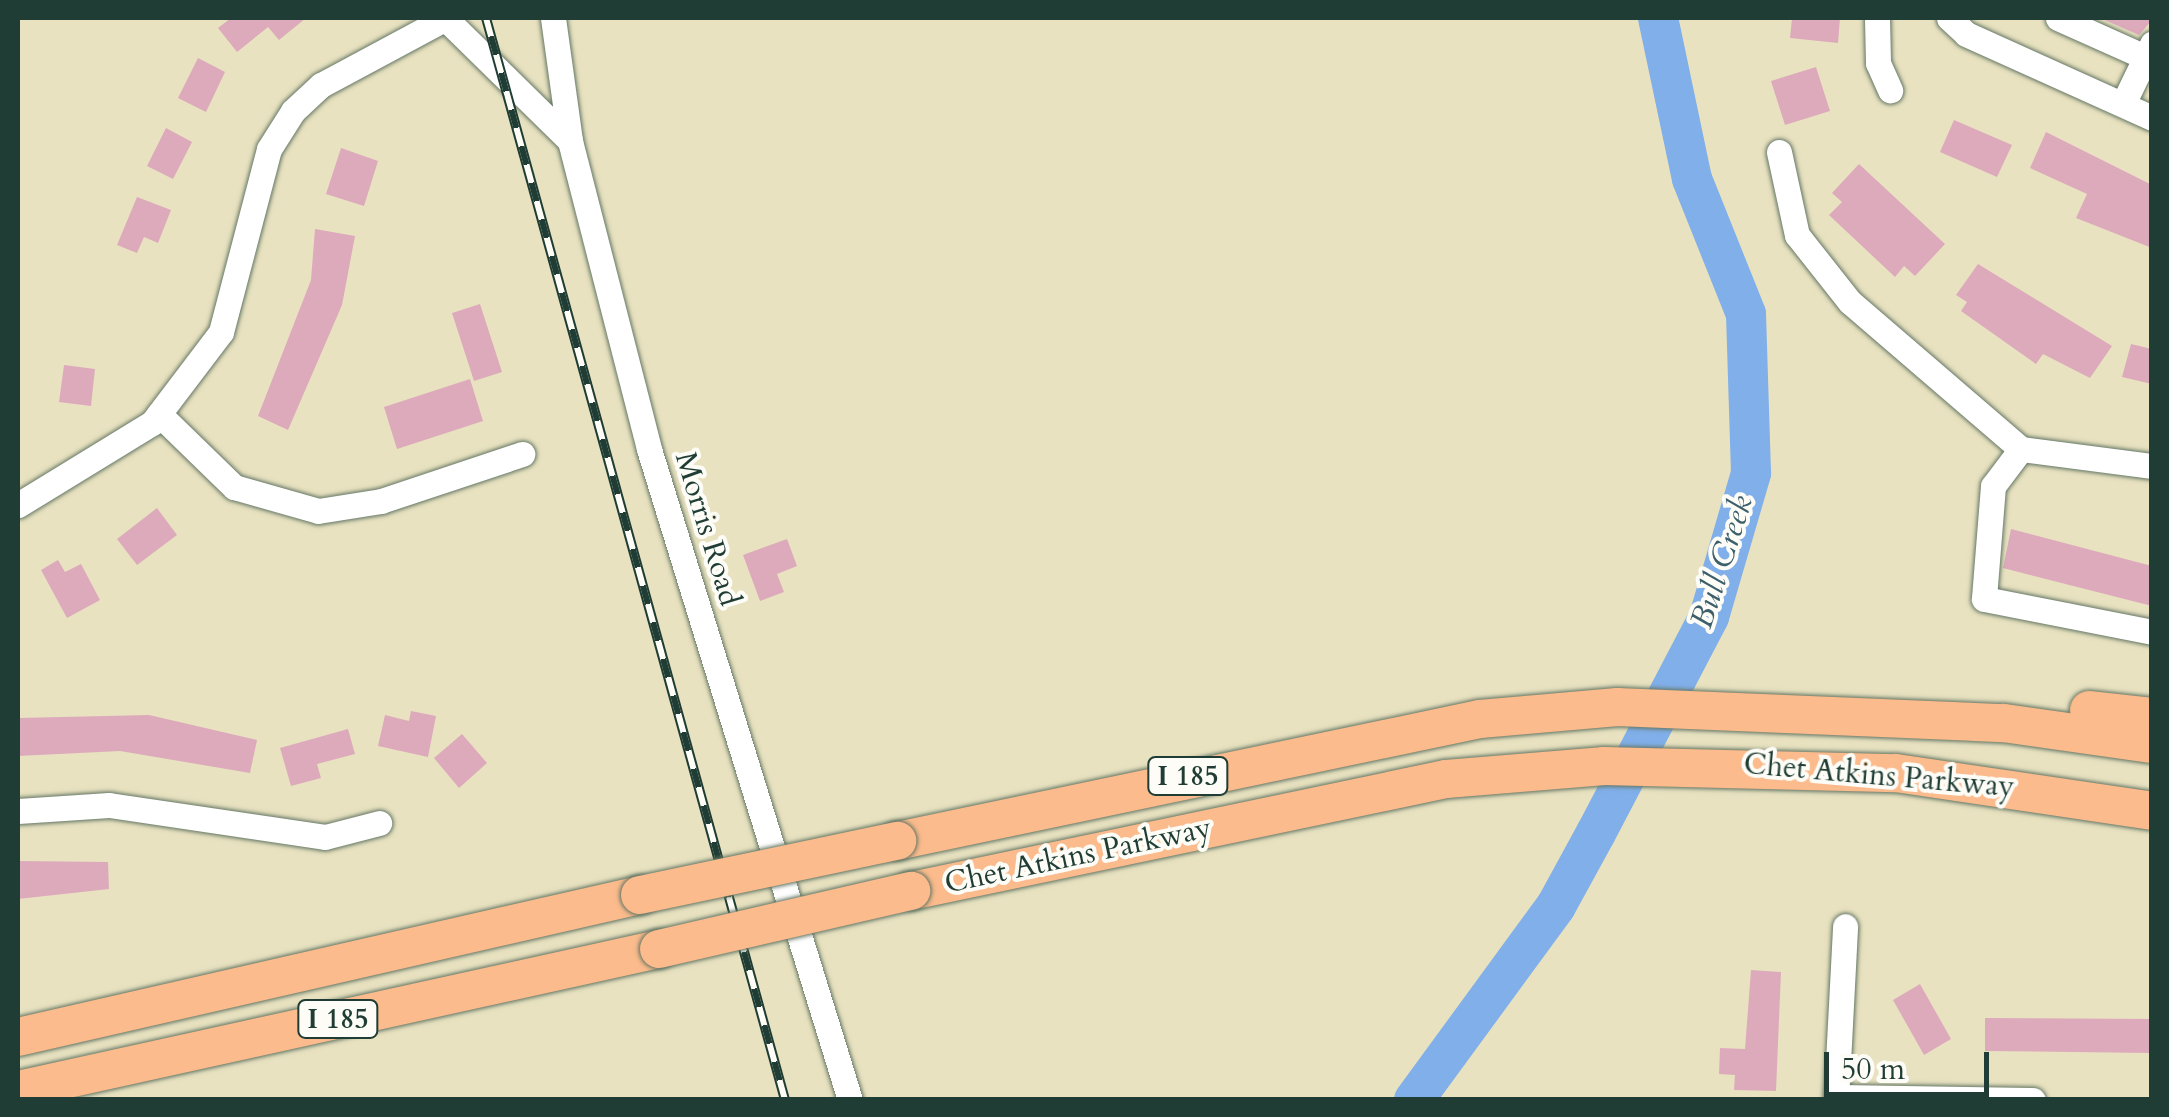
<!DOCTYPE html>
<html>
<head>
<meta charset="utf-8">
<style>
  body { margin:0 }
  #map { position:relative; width:2169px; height:1117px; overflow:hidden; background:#e8e2c0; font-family:Cardo,serif }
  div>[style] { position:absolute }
  .river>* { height:40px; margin:-20px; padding:0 20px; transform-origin:20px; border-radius:20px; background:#80afea }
  .building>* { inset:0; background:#ddaabc }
  .roads { filter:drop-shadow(0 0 2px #657765) drop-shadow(0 0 2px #657765) }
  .minor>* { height:25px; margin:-12.5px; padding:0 12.5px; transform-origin:12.5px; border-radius:12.5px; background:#fff }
  .highway>* { height:38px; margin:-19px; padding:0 19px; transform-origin:19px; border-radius:19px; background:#fbbb8c }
  .rail>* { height:10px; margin-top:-5px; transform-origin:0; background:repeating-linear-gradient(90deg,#fdfcf7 0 19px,#1f3d34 0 38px); box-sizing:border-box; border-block:2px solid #1f3d34 }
  .bridges { filter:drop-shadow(0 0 2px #657765) drop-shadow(0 0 2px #657765) }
  .highway-bridge>* { height:38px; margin:-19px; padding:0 19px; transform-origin:19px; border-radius:19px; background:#fbbb8c }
  span { translate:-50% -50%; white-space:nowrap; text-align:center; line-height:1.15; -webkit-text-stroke:8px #fdfcf7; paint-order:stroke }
  .shield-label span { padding:2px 8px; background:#fdfcf7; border:2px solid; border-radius:8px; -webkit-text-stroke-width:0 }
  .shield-label { font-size:28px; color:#1f3d34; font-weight:700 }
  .street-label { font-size:30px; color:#1f3d34 }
  .water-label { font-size:32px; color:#3c5f6b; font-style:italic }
  .frame { position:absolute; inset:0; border:20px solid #1f3d34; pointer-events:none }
  .scale { position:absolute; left:1824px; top:1052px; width:165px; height:45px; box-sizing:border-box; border:5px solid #1f3d34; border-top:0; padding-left:12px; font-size:30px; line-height:35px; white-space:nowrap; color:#1f3d34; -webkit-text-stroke:8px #fdfcf7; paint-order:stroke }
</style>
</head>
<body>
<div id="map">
  <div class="river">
    <div style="left:1414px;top:1100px;width:240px;rotate:-53.8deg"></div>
    <div style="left:1556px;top:906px;width:83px;rotate:-61.3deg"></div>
    <div style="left:1596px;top:833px;width:244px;rotate:-62.4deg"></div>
    <div style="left:1709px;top:617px;width:150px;rotate:-73.7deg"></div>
    <div style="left:1751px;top:473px;width:159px;rotate:-91.8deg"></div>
    <div style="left:1746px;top:314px;width:145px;rotate:-111.8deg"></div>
    <div style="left:1692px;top:179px;width:165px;rotate:-101.9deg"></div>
  </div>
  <div class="building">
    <div style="clip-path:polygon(231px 18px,306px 18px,279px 40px,268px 27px,237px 52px,218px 28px)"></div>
    <div style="clip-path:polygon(1792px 18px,1840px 18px,1838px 43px,1790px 38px)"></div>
    <div style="clip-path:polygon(2100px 18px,2152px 18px,2152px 20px,2139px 35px)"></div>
    <div style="clip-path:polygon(198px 58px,225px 72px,206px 112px,178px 98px)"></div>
    <div style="clip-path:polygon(1816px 67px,1830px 111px,1785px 125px,1771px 81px)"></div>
    <div style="clip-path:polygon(1954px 120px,2012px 145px,1997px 177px,1940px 152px)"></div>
    <div style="clip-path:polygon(166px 128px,192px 142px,173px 179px,147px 166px)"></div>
    <div style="clip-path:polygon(2046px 132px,2152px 185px,2152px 248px,2076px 218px,2087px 194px,2030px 168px)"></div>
    <div style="clip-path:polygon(341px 148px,378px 161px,364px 206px,326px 194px)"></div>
    <div style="clip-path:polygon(1859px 164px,1945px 244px,1915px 276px,1904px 266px,1895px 277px,1829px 215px,1842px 202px,1832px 193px)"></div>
    <div style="clip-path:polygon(137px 197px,171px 210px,158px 243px,144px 237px,137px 253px,117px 245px)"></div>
    <div style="clip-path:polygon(315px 229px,355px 236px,342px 305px,288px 430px,258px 416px,311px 280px)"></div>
    <div style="clip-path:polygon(1978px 264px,2112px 346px,2090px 378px,2043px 354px,2036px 364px,1961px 311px,1967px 302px,1956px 295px)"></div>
    <div style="clip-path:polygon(480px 304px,502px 372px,474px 381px,452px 313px)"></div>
    <div style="clip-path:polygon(2131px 344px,2152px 349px,2152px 384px,2122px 377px)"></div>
    <div style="clip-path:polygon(64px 365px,95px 369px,91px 406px,59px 402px)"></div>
    <div style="clip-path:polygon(470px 379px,483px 421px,397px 449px,384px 407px)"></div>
    <div style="clip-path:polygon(157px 508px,177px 535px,137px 565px,117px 539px)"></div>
    <div style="clip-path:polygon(2011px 529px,2152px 566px,2152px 606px,2003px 568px)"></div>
    <div style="clip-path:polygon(787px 539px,797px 566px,777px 574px,784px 592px,760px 601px,743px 555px)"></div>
    <div style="clip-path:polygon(58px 560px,65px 572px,81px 564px,100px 600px,67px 618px,41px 570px)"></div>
    <div style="clip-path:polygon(411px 711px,436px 716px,428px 757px,378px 746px,385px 715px,409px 721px)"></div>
    <div style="clip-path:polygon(149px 715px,257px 740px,250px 773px,120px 751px,18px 756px,18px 718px)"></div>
    <div style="clip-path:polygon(348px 729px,355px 754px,317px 764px,321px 778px,291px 786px,280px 748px)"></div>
    <div style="clip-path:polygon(462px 734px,487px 763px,459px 788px,434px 758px)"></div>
    <div style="clip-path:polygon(18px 861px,108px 862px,109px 889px,18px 899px)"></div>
    <div style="clip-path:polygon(1751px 970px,1781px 972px,1776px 1091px,1734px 1090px,1735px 1075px,1719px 1074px,1720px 1048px,1745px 1049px)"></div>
    <div style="clip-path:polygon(1920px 984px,1951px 1039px,1924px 1055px,1893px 1000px)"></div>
    <div style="clip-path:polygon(1985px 1018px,2152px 1019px,2152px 1053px,1985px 1051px)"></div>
  </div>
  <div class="roads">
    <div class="minor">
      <div style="left:445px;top:18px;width:175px;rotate:44.5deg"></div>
      <div style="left:570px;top:141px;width:318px;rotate:75.6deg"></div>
      <div style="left:649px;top:449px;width:681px;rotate:72.84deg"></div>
      <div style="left:553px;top:18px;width:124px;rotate:82.1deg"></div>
      <div style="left:1877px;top:18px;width:45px;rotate:88.7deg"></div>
      <div style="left:1878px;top:63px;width:30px;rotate:66deg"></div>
      <div style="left:1949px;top:18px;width:23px;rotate:43deg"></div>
      <div style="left:1966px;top:34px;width:204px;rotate:24.3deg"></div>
      <div style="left:2058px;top:18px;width:95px;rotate:24.1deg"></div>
      <div style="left:2123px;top:104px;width:67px;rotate:-64.2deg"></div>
      <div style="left:1779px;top:152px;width:85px;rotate:77.8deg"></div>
      <div style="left:1797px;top:235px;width:85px;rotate:51.7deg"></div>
      <div style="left:1850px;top:302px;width:225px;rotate:40.7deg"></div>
      <div style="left:159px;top:414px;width:105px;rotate:44.2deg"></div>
      <div style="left:234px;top:487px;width:87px;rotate:15.9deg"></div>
      <div style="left:318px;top:511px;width:64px;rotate:-9deg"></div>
      <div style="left:381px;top:501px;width:149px;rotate:-18.4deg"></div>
      <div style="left:2021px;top:449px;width:46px;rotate:127.1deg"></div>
      <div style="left:1993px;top:486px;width:113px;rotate:94.6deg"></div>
      <div style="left:1984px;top:599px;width:171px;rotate:11.1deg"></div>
      <div style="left:2021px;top:449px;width:132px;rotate:7.4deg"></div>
      <div style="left:18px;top:505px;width:157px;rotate:-31.5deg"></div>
      <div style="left:152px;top:423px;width:114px;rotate:-52.8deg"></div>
      <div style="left:221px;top:332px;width:189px;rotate:-75.3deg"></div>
      <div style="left:269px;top:149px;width:45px;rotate:-57.7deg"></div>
      <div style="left:293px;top:111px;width:38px;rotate:-43deg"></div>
      <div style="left:321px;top:85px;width:142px;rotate:-28.2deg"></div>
      <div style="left:18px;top:811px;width:91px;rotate:-3.8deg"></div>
      <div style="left:109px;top:805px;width:218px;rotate:8.4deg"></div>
      <div style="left:325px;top:837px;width:56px;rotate:-14.5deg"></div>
      <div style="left:1836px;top:1097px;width:197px;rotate:0.9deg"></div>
      <div style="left:1836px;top:1100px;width:174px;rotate:-87deg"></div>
    </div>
    <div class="highway">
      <div style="left:2089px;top:710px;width:63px;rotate:6.3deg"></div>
      <div style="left:897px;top:841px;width:596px;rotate:-11.82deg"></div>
      <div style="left:1480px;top:719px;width:138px;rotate:-5deg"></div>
      <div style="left:1617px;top:707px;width:387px;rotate:2.4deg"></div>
      <div style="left:2004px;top:723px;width:149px;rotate:8.1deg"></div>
      <div style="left:911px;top:891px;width:547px;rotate:-11.82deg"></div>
      <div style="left:1446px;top:779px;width:159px;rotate:-4.7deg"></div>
      <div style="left:1604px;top:766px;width:292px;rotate:1.4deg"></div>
      <div style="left:1896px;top:773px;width:259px;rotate:8.4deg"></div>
      <div style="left:18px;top:1037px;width:638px;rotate:-12.86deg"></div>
      <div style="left:18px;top:1090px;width:656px;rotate:-12.41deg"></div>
    </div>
  </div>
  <div class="rail">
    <div style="left:486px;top:18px;width:1123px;rotate:74.55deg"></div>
  </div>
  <div class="bridges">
    <div class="highway-bridge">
      <div style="left:640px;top:895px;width:263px;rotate:-11.9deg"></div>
      <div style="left:659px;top:949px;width:259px;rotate:-13deg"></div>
    </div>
  </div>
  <div class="shield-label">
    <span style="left:1188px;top:776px">I 185</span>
    <span style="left:338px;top:1019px">I 185</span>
  </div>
  <div class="street-label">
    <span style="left:707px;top:529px;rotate:73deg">Morris Road</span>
    <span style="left:1879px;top:776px;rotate:5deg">Chet Atkins Parkway</span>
    <span style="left:1078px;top:856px;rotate:-12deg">Chet Atkins Parkway</span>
  </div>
  <div class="water-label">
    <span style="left:1722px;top:562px;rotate:-72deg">Bull Creek</span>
  </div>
  <div class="frame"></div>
  <div class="scale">50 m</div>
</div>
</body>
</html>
